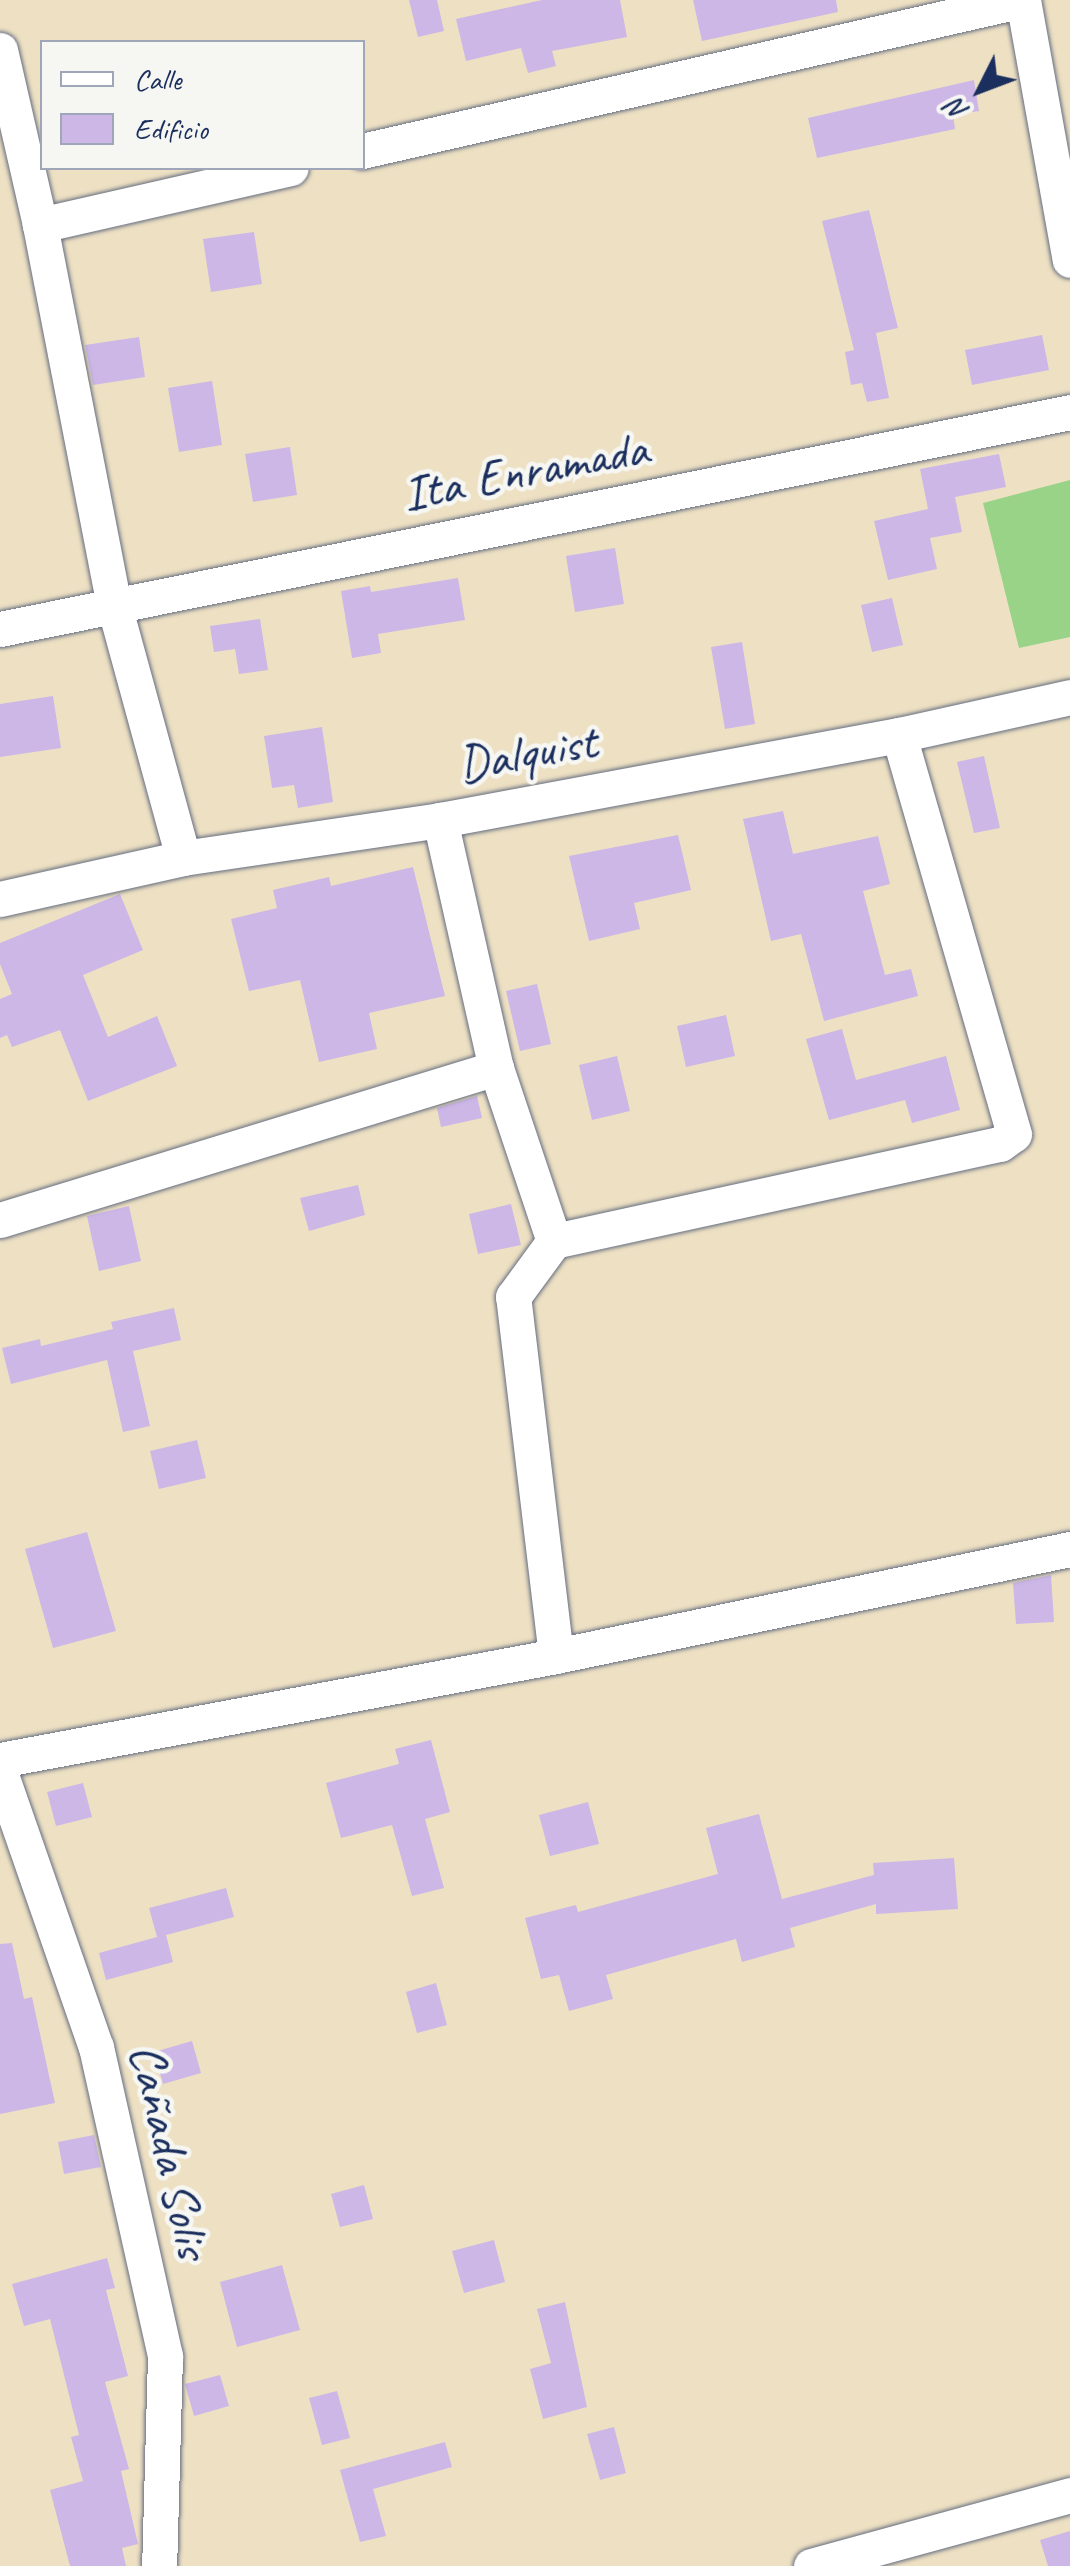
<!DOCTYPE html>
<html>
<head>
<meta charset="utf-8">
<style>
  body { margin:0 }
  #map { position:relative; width:1070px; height:2566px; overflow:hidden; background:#eee1c3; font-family:Caveat,sans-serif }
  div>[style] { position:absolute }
  .green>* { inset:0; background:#98d388 }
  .building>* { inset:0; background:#ccb7e7 }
  .roads { filter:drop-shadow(0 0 2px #656d81) drop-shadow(0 0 2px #656d81) }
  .minor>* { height:35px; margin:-17.5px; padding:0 17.5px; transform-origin:17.5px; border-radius:17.5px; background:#fff }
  span { translate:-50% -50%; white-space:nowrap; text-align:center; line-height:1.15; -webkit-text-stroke:9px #f6f6f2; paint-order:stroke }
  .street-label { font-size:50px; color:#1b2f5e }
  .legend { position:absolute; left:40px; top:40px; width:325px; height:130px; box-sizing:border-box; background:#f6f6f2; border:2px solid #9ea6b7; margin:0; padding:12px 18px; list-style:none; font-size:30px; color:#1b2f5e }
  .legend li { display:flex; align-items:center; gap:20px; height:50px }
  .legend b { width:50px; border:2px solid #9ea6b7 }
  .north { position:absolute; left:930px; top:40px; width:100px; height:100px; -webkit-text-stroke:8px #f6f6f2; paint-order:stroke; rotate:228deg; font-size:28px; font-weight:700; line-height:40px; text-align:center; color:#1b2f5e }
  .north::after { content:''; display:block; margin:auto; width:35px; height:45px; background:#1b2f5e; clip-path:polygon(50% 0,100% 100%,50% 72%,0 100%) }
</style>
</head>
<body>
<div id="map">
  <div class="green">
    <div style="clip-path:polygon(1070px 480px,1070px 637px,1019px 648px,983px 503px)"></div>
  </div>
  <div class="building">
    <div style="clip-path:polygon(409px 0,437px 0,444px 31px,418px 37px)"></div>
    <div style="clip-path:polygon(542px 0,620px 0,627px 37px,552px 51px,556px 66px,528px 73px,521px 48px,466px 61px,456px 19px)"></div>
    <div style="clip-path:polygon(693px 0,836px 0,838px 12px,702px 41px)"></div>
    <div style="clip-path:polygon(974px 80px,979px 111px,953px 115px,955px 129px,817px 158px,808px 118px)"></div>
    <div style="clip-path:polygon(869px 210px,898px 328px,876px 333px,889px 398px,867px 402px,862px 383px,851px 385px,845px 352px,854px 350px,822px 221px)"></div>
    <div style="clip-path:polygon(254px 232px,262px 284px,211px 292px,203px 239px)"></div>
    <div style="clip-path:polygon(1042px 335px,1049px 370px,972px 385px,965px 350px)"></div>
    <div style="clip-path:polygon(139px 337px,145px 377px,93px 385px,85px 345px)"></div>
    <div style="clip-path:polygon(212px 381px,222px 445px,179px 452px,168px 388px)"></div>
    <div style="clip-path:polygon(290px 447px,297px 495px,253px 502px,245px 454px)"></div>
    <div style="clip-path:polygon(999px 454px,1006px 487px,955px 497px,962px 532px,930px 538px,937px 569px,888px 580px,874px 521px,928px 509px,920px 469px)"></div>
    <div style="clip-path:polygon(615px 548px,624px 604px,575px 612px,566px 556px)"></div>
    <div style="clip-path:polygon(458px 578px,465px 620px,378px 634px,381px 653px,352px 658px,341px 591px,370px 586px,371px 592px)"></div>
    <div style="clip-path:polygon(892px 598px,903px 645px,872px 652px,861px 605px)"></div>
    <div style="clip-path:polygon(260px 619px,268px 670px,239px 674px,235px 649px,214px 652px,210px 626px)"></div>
    <div style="clip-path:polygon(742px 642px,755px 724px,725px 729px,711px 647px)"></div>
    <div style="clip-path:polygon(53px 696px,61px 748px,0 757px,0 704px)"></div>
    <div style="clip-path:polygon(322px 727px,333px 802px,298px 808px,294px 785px,272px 788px,264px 736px)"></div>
    <div style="clip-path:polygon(984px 756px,1000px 828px,974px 833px,957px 762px)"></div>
    <div style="clip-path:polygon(783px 811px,793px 854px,878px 836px,890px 884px,863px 891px,885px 975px,911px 969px,918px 996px,824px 1021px,801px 934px,771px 941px,743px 819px)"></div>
    <div style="clip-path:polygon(678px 835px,691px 890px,634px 903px,640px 929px,589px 941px,569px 856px)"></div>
    <div style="clip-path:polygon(413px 867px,445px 996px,369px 1013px,377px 1049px,319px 1062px,300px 980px,249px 991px,231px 919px,277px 908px,273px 890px,329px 877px,331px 886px)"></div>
    <div style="clip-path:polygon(120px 894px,143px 950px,83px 975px,108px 1037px,157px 1016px,177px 1066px,88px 1101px,60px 1030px,12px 1047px,7px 1035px,0 1038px,0 999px,12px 994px,0 964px,0 943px)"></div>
    <div style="clip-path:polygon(537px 984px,551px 1044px,520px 1051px,506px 991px)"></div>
    <div style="clip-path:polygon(726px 1015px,735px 1056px,686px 1067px,677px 1026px)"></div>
    <div style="clip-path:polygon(842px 1029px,856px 1080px,946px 1056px,960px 1110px,912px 1123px,905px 1100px,829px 1120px,806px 1039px)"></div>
    <div style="clip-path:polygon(617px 1056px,630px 1111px,592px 1120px,579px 1065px)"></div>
    <div style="clip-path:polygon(477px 1096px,482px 1118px,441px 1127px,437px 1108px)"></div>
    <div style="clip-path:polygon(358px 1185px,365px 1215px,309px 1231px,300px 1198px)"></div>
    <div style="clip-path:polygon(511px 1204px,521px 1245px,478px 1254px,469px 1214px)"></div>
    <div style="clip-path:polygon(129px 1206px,141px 1261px,99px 1271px,87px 1216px)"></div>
    <div style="clip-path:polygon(174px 1308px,181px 1340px,133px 1351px,150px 1426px,123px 1432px,107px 1360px,11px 1384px,2px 1348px,40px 1339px,41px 1346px,113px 1329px,111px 1322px)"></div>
    <div style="clip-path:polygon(197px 1440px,206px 1478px,159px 1489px,150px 1451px)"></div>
    <div style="clip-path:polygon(87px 1532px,116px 1631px,53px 1648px,25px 1549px)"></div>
    <div style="clip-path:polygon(1051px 1575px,1054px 1622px,1016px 1624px,1013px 1583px)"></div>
    <div style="clip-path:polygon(431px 1740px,450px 1812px,425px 1819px,444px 1888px,412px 1896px,392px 1825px,341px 1838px,326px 1783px,399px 1764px,395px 1749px)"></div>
    <div style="clip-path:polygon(83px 1783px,92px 1817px,56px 1826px,47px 1792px)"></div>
    <div style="clip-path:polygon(588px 1802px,599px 1844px,550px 1856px,539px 1815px)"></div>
    <div style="clip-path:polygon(759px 1814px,782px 1899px,874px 1875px,873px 1863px,954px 1858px,958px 1909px,876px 1914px,876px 1904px,790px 1928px,795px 1947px,742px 1962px,736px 1939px,606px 1975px,613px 1999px,569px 2011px,559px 1975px,541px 1979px,525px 1918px,576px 1905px,578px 1912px,718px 1874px,706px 1828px)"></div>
    <div style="clip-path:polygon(226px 1888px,234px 1917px,166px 1935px,173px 1962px,106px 1980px,99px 1953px,157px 1937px,149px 1908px)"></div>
    <div style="clip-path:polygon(12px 1943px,24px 1999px,32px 1997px,55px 2103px,0 2114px,0 1944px)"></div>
    <div style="clip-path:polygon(436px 1983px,447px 2025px,417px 2033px,406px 1992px)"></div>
    <div style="clip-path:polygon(192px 2041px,201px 2073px,163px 2084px,154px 2052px)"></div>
    <div style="clip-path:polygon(94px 2135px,101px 2167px,64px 2174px,58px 2142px)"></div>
    <div style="clip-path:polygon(364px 2185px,373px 2219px,340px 2227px,331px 2194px)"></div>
    <div style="clip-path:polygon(494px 2240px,505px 2282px,464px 2293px,452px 2251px)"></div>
    <div style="clip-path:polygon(107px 2258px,115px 2288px,106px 2290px,128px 2376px,105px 2382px,129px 2469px,121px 2471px,138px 2544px,122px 2548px,126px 2566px,70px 2566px,50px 2490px,83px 2481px,71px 2437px,79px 2435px,50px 2319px,24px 2326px,12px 2284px)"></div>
    <div style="clip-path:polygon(282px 2265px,300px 2330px,237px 2347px,220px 2282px)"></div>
    <div style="clip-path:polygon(565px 2302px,587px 2407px,543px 2419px,530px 2369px,551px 2363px,537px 2309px)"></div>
    <div style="clip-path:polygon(220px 2375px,229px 2406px,194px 2416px,185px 2384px)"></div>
    <div style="clip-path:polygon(337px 2391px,350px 2438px,322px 2445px,309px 2398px)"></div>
    <div style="clip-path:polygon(614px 2427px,626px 2473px,600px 2480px,587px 2434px)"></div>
    <div style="clip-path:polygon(445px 2442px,452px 2467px,373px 2489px,386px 2536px,360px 2542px,340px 2470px)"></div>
    <div style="clip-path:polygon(1070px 2531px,1070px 2566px,1048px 2566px,1040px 2540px)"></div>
  </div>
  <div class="roads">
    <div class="minor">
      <div style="left:1023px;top:0;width:264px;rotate:79.8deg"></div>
      <div style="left:0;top:50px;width:180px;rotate:77.1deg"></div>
      <div style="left:40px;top:225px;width:387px;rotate:79deg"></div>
      <div style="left:114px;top:605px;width:262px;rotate:74.7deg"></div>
      <div style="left:362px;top:151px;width:678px;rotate:-12.87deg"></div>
      <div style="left:40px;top:225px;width:257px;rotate:-12.8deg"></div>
      <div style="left:0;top:629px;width:1092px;rotate:-11.46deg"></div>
      <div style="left:440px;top:820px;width:254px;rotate:77.3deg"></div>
      <div style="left:496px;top:1068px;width:182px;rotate:71.5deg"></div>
      <div style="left:0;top:899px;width:188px;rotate:-12.6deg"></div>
      <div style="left:183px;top:858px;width:260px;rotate:-8.4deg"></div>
      <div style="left:440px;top:820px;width:467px;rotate:-10.5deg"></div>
      <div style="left:899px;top:735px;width:175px;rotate:-12.5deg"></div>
      <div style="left:0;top:1220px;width:519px;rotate:-17.04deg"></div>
      <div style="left:556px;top:1656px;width:362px;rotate:-96.8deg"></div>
      <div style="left:513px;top:1297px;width:69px;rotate:-53.8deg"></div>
      <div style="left:554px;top:1241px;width:456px;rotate:-12.3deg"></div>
      <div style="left:1000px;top:1144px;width:17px;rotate:-36deg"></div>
      <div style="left:1014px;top:1134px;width:415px;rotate:-106.1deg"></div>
      <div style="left:0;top:1760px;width:566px;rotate:-10.59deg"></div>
      <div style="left:556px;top:1656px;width:525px;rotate:-11.76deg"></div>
      <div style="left:0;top:1772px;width:291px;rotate:70.8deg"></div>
      <div style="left:96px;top:2047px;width:317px;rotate:77.4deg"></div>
      <div style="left:165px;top:2356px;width:210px;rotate:91.6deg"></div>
      <div style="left:811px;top:2566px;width:269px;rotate:-15.3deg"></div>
    </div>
  </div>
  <div class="street-label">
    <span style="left:525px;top:471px;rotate:-11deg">Ita Enramada</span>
    <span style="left:527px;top:753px;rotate:-10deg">Dalquist</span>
    <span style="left:170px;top:2151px;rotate:77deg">Cañada Solis</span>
  </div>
  <ul class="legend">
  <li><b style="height:12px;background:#fff"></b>Calle</li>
  <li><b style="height:28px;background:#ccb7e7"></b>Edificio</li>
  </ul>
  <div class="north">N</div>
</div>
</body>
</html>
